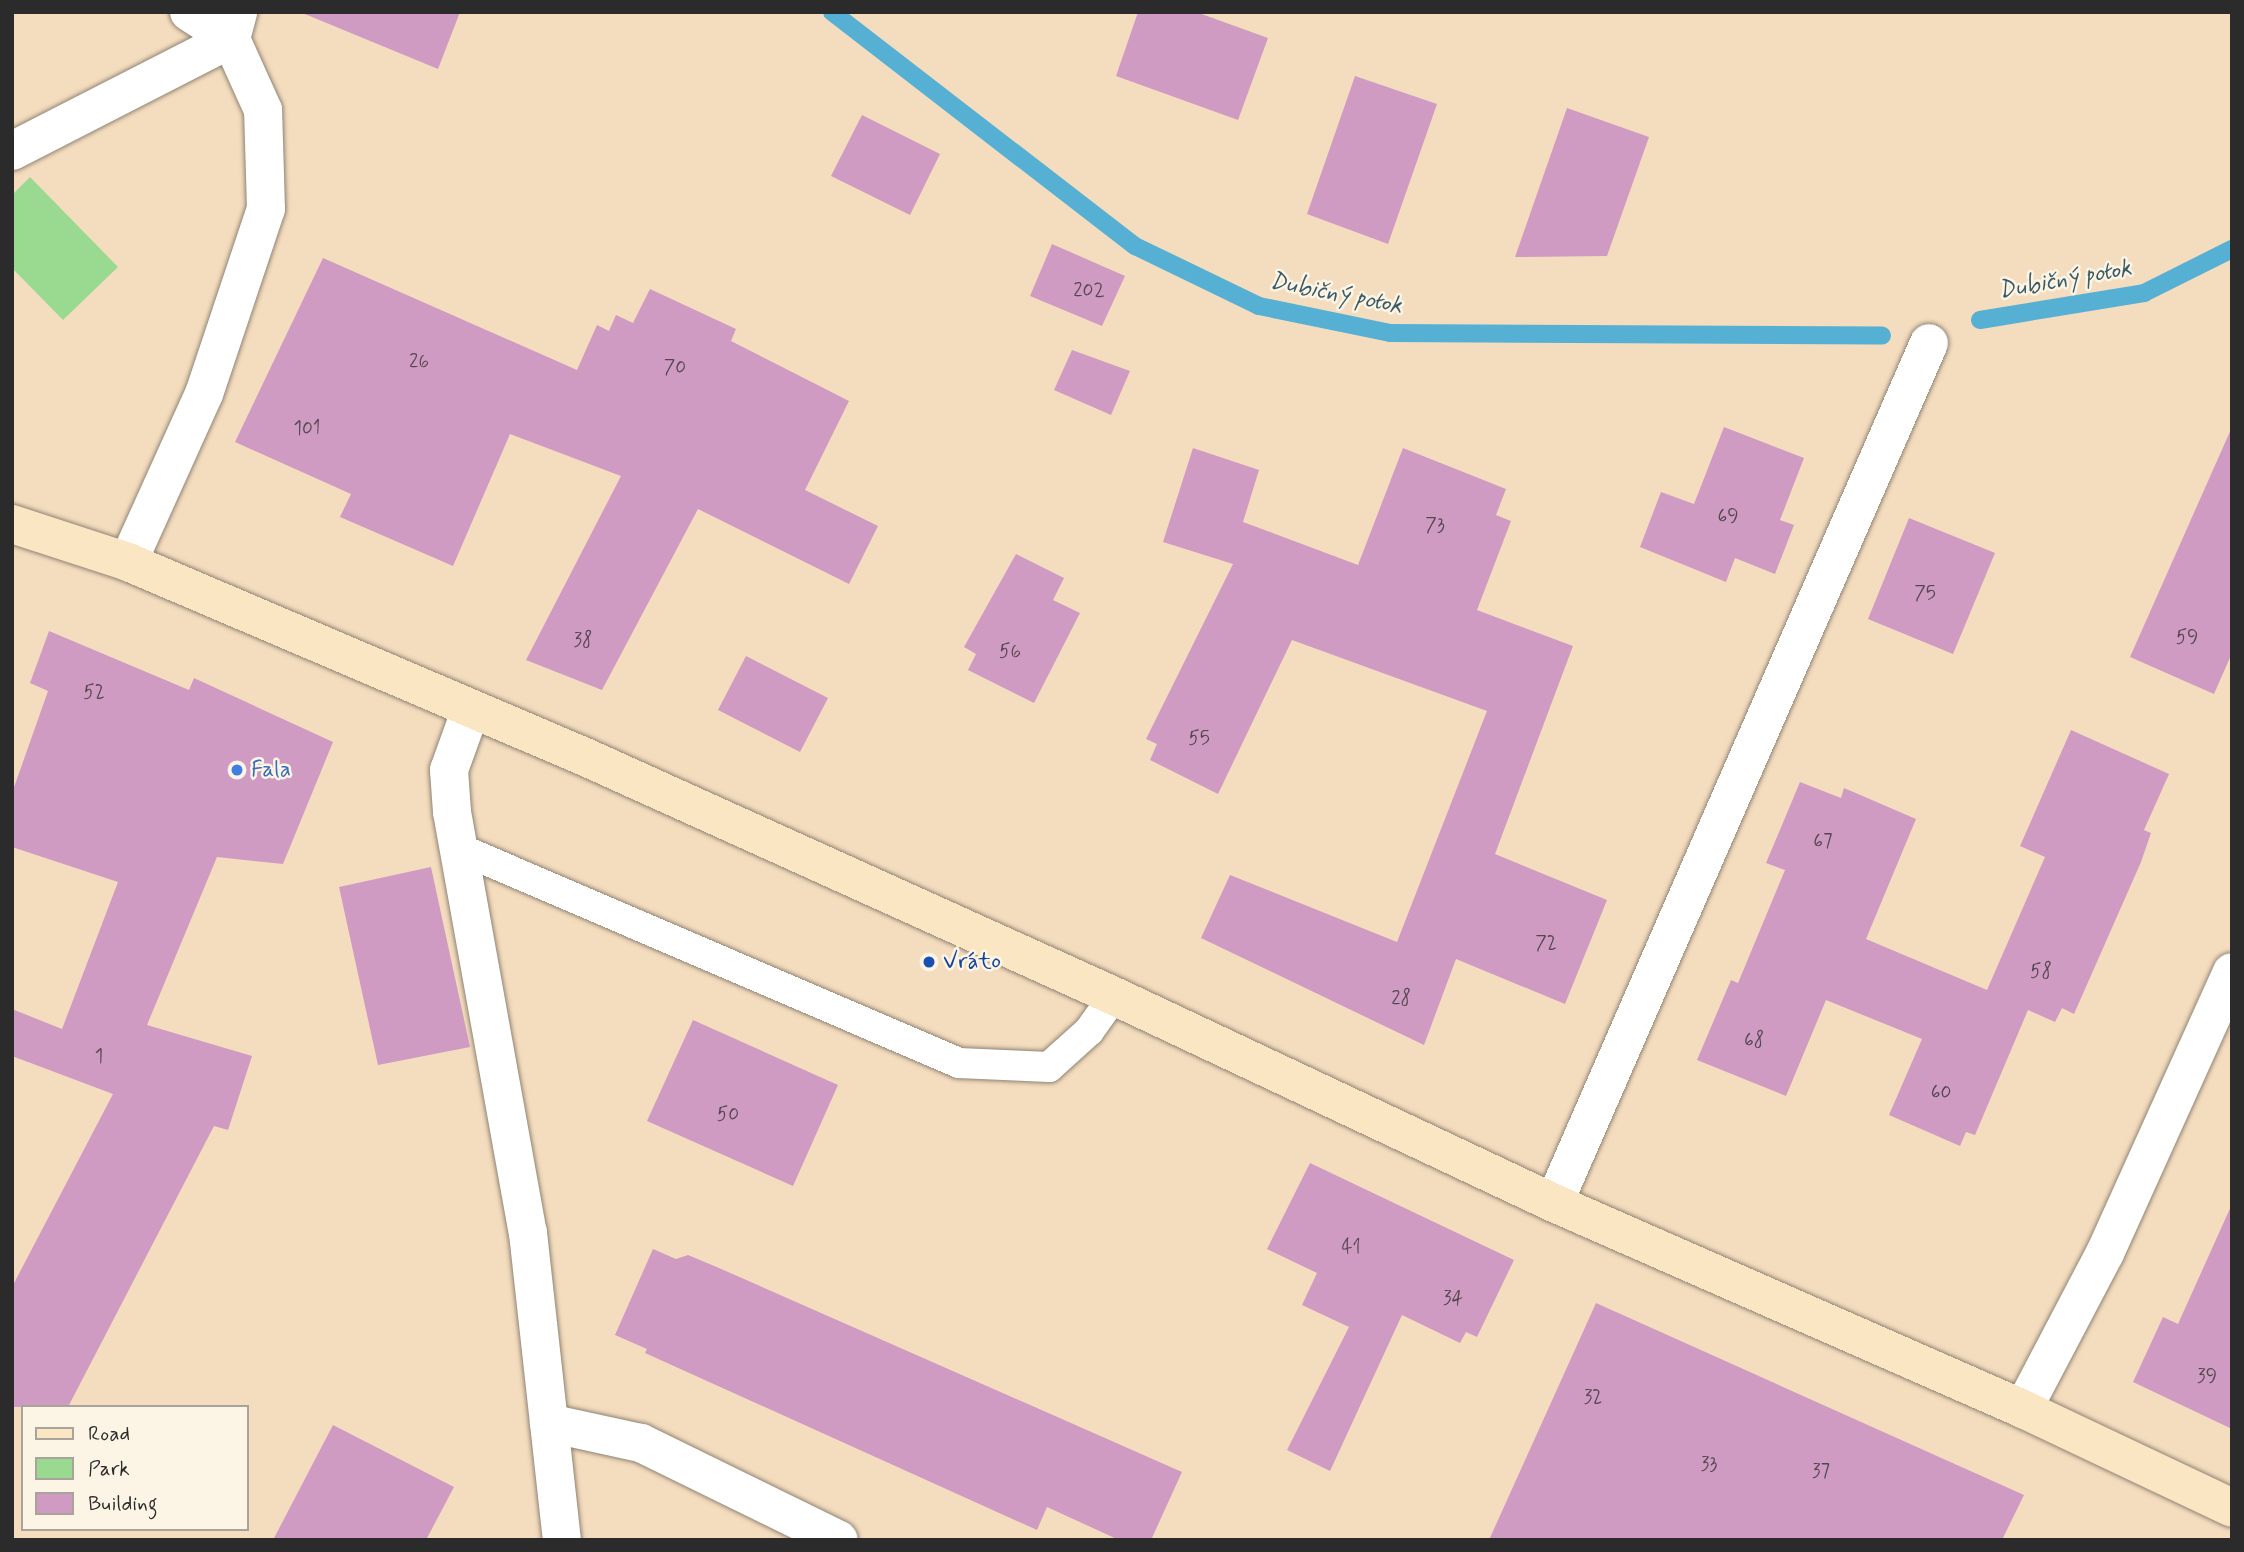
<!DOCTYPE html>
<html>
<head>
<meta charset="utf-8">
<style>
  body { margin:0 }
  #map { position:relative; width:2244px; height:1552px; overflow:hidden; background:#f4dcbe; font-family:Mynerve,sans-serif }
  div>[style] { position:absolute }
  .green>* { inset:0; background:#9ada90 }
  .stream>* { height:18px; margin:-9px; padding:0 9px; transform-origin:9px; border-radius:9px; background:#55b0d3 }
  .building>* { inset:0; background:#d09bc2 }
  .roads { filter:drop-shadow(0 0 2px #908474) drop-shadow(0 0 2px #908474) }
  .service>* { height:30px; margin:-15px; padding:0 15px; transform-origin:15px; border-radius:15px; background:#fff }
  .minor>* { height:38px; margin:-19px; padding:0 19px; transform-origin:19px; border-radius:19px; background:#fff }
  .secondary>* { height:38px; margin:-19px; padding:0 19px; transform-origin:19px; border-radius:19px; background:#fbe6c4 }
  .dots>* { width:19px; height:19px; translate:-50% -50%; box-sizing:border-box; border:4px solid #fcf5e5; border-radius:50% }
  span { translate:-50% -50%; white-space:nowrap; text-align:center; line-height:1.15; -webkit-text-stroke:5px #fcf5e5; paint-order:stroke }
  .number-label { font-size:19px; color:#544751 }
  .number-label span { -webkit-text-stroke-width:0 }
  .shop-label { font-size:23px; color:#366cbe }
  .left { translate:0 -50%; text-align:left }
  .transit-label { font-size:23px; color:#164399 }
  .water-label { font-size:24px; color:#3a5a66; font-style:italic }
  .frame { position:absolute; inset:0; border:14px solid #2b2b2b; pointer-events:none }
  .legend { position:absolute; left:21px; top:1405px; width:228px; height:126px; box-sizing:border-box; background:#fcf5e5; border:2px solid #a8a49b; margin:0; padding:9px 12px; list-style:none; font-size:21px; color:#2b2b2b }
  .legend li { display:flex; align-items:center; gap:14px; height:35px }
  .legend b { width:35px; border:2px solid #a8a49b }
</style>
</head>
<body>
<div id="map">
  <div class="green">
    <div style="clip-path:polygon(30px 177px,118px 267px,63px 320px,12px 268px,12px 195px)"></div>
  </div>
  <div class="stream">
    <div style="left:832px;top:12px;width:383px;rotate:37.7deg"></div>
    <div style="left:1135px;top:246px;width:138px;rotate:25.8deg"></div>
    <div style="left:1259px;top:306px;width:134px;rotate:11.6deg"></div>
    <div style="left:1390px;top:333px;width:492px;rotate:0.3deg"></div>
    <div style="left:1980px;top:320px;width:166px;rotate:-9.3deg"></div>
    <div style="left:2144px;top:293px;width:98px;rotate:-26.6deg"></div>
  </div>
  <div class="building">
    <div style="clip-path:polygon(300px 12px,460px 12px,438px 69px)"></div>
    <div style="clip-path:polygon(1138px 12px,1196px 12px,1268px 38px,1238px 120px,1116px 76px)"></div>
    <div style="clip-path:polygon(1355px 76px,1437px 104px,1388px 244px,1307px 214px)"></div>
    <div style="clip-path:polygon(1567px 108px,1649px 137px,1607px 256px,1515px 257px)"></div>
    <div style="clip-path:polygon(862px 115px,940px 154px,910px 215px,831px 176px)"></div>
    <div style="clip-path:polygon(1052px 244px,1125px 276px,1102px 326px,1030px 296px)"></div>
    <div style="clip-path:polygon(323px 258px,577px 370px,597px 325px,609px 331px,616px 315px,633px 323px,650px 289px,736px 329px,731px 341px,849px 401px,805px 490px,878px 526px,849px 584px,698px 509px,602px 690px,526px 660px,621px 476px,510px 434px,453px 566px,340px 517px,351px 494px,235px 442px)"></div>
    <div style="clip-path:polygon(1072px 350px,1130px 371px,1111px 415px,1054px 390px)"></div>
    <div style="clip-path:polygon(1724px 427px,1804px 458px,1780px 520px,1794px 525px,1775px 574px,1735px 558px,1726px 582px,1640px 547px,1661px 492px,1694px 504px)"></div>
    <div style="clip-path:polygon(2232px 427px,2232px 653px,2214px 694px,2130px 657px)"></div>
    <div style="clip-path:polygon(1193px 448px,1259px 470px,1243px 522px,1358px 565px,1403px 448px,1506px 489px,1496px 515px,1511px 521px,1477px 610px,1573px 646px,1495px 854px,1607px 900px,1565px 1004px,1456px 959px,1424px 1045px,1201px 938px,1230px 875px,1397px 942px,1487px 711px,1292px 640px,1218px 794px,1150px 760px,1157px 744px,1146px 739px,1233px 564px,1163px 542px)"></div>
    <div style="clip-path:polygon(1909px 518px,1995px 553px,1953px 654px,1868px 619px)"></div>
    <div style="clip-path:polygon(1016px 554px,1064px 578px,1053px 600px,1080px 613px,1034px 703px,968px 670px,976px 654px,964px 647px)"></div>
    <div style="clip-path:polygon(49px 631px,189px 690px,194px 678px,333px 742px,283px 864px,217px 857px,147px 1025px,252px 1056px,228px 1130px,214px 1126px,68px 1407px,12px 1407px,12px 1287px,113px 1094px,12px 1056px,12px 1009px,62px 1029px,118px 882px,12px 847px,12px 793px,48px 691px,30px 683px)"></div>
    <div style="clip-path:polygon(746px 656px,828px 698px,800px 752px,718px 710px)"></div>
    <div style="clip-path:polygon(2071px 730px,2169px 774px,2144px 830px,2151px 833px,2141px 862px,2074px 1014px,2062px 1008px,2055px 1022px,2028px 1010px,1975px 1135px,1966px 1132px,1960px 1146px,1889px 1115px,1922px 1039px,1826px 1000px,1786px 1096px,1697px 1060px,1731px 980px,1738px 983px,1785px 870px,1766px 863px,1800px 782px,1841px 798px,1844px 788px,1916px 819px,1866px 939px,1987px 990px,2045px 857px,2020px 846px)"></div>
    <div style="clip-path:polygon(431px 867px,470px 1047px,378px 1065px,339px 887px)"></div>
    <div style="clip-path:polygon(693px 1020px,838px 1085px,793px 1186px,647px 1121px)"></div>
    <div style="clip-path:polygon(1310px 1163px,1514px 1260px,1477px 1337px,1466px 1332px,1460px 1343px,1402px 1315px,1330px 1471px,1287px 1450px,1349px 1327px,1302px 1305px,1317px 1273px,1267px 1249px)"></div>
    <div style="clip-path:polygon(2232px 1204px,2232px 1429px,2133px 1382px,2163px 1317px,2178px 1324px)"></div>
    <div style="clip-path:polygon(653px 1249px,676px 1259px,688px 1255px,719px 1268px,1182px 1472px,1151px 1540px,1119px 1540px,1047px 1507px,1037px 1530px,645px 1353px,647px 1349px,615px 1335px)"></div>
    <div style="clip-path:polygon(1596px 1303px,2024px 1495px,2002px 1540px,1489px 1540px)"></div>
    <div style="clip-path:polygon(333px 1425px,454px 1487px,426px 1540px,273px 1540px)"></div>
  </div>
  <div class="roads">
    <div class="service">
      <div style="left:458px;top:848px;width:545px;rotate:23.23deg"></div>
      <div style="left:959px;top:1063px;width:90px;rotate:2.5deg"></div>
      <div style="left:1049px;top:1067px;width:54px;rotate:-42deg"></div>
      <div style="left:1089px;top:1031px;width:43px;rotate:-54.5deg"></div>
    </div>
    <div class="minor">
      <div style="left:189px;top:12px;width:50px;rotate:32.7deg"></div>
      <div style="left:12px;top:151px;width:246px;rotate:-27.1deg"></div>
      <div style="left:128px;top:562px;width:184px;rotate:-65.7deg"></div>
      <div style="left:204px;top:394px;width:195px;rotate:-71.5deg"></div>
      <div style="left:266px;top:209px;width:99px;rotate:-91.7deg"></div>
      <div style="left:263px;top:110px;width:78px;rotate:-114.3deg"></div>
      <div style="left:231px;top:39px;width:28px;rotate:-75deg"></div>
      <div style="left:471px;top:709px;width:65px;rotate:109.8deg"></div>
      <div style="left:449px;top:770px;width:42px;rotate:85.9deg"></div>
      <div style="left:452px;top:812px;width:428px;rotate:79.8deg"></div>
      <div style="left:528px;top:1233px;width:309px;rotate:83.7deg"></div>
      <div style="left:1554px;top:1203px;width:938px;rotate:-66.44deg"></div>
      <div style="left:2023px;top:1409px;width:176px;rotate:-62.3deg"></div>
      <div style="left:2105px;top:1253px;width:308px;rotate:-65.7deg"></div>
      <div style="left:549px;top:1423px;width:94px;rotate:12.3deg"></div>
      <div style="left:641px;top:1443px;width:220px;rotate:26.1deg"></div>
    </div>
    <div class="secondary">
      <div style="left:12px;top:524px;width:122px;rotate:18.1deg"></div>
      <div style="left:128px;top:562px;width:495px;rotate:23.1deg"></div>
      <div style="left:583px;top:756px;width:583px;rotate:24.32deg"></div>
      <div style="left:1114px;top:996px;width:486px;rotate:25.2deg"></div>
      <div style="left:1554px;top:1203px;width:512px;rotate:23.71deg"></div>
      <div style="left:2023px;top:1409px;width:231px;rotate:25.3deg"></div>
    </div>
  </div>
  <div class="dots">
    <div style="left:237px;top:770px;background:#3f7fe0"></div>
    <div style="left:929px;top:962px;background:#1a4fb4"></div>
  </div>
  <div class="number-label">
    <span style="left:1089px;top:291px">202</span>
    <span style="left:419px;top:362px">26</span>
    <span style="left:675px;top:368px">70</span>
    <span style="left:307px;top:429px">101</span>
    <span style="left:1728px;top:517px">69</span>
    <span style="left:1435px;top:526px">73</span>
    <span style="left:1925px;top:594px">75</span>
    <span style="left:2187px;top:638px">59</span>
    <span style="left:583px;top:641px">38</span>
    <span style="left:1010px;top:652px">56</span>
    <span style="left:94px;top:693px">52</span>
    <span style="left:1199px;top:739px">55</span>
    <span style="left:1823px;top:842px">67</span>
    <span style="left:1546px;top:944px">72</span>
    <span style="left:2041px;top:972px">58</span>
    <span style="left:1401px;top:999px">28</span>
    <span style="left:1754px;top:1041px">68</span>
    <span style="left:99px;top:1057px">1</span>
    <span style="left:1941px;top:1093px">60</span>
    <span style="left:728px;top:1115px">50</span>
    <span style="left:1351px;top:1248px">41</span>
    <span style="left:1453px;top:1299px">34</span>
    <span style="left:2207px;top:1377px">39</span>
    <span style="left:1593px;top:1398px">32</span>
    <span style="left:1709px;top:1465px">33</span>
    <span style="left:1821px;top:1472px">37</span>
  </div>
  <div class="shop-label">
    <span class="left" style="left:251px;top:770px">Fala</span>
  </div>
  <div class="transit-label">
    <span class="left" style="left:943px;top:962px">Vráto</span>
  </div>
  <div class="water-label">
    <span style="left:2065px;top:280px;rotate:-10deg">Dubičný potok</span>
    <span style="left:1336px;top:294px;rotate:11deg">Dubičný potok</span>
  </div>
  <div class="frame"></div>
  <ul class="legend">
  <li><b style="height:9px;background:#fbe6c4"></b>Road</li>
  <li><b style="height:19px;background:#9ada90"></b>Park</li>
  <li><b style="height:19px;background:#d09bc2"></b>Building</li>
  </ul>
</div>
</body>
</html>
